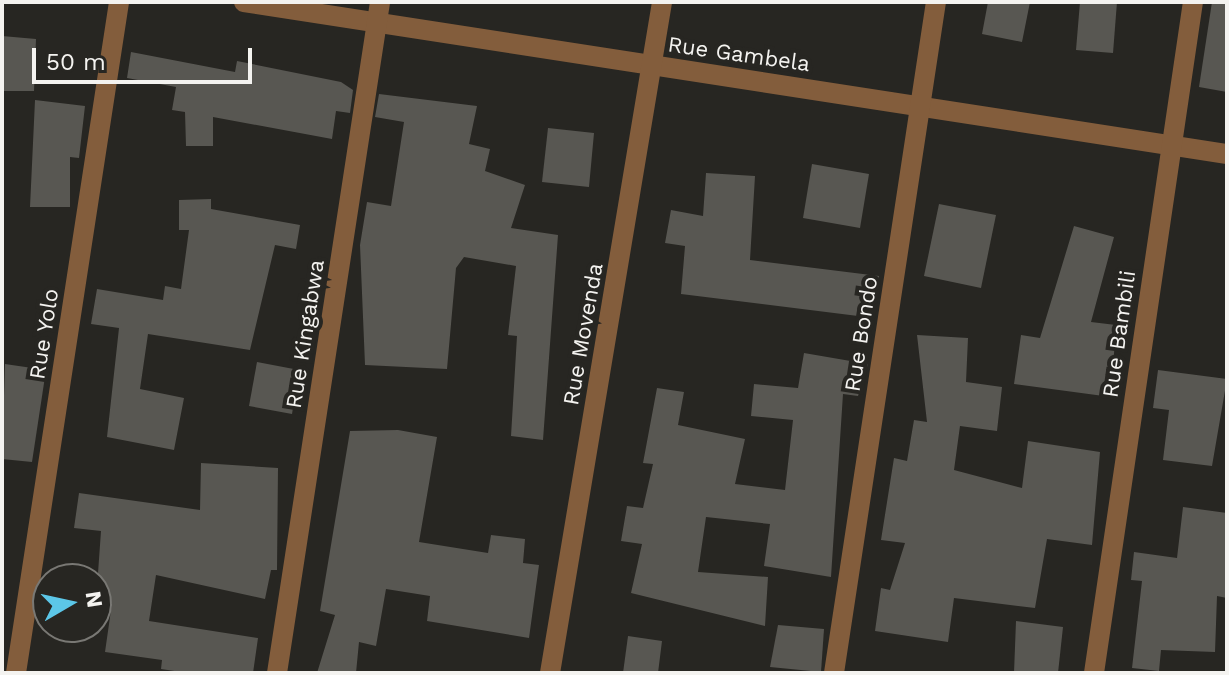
<!DOCTYPE html>
<html>
<head>
<meta charset="utf-8">
<style>
  body { margin:0 }
  #map { position:relative; width:1229px; height:675px; overflow:hidden; background:#272622; font-family:"Work Sans",sans-serif }
  div>[style] { position:absolute }
  .building>* { inset:0; background:#585752 }
  .minor>* { height:20px; margin:-10px; padding:0 10px; transform-origin:10px; border-radius:10px; background:#835d3c }
  span { translate:-50% -50%; white-space:nowrap; text-align:center; line-height:1.15; -webkit-text-stroke:8px #272622; paint-order:stroke }
  .street-label { font-size:22px; color:#f4f3f0 }
  .frame { position:absolute; inset:0; border:4px solid #f4f3f0; pointer-events:none }
  .north { position:absolute; left:32px; top:563px; width:80px; height:80px; box-sizing:border-box; background:#272622; border:2px solid #797874; border-radius:50%; rotate:81deg; font-size:22px; font-weight:700; line-height:32px; text-align:center; color:#f4f3f0 }
  .north::after { content:''; display:block; margin:auto; width:28px; height:36px; background:#5cc7e8; clip-path:polygon(50% 0,100% 100%,50% 72%,0 100%) }
  .scale { position:absolute; left:32px; top:48px; width:220px; height:36px; box-sizing:border-box; border:4px solid #f4f3f0; border-top:0; padding-left:10px; font-size:24px; line-height:28px; white-space:nowrap; color:#f4f3f0; -webkit-text-stroke:6px #272622; paint-order:stroke }
</style>
</head>
<body>
<div id="map">
  <div class="building">
    <div style="clip-path:polygon(988px 2px,1030px 2px,1022px 42px,982px 34px)"></div>
    <div style="clip-path:polygon(1080px 2px,1117px 2px,1113px 53px,1076px 50px)"></div>
    <div style="clip-path:polygon(1212px 2px,1227px 2px,1227px 92px,1199px 87px)"></div>
    <div style="clip-path:polygon(2px 36px,36px 39px,34px 91px,2px 91px)"></div>
    <div style="clip-path:polygon(131px 52px,235px 72px,237px 61px,341px 82px,353px 90px,350px 113px,336px 111px,332px 139px,213px 117px,213px 146px,186px 146px,185px 112px,172px 110px,176px 87px,127px 78px)"></div>
    <div style="clip-path:polygon(379px 94px,477px 106px,469px 144px,490px 149px,485px 171px,525px 185px,511px 228px,558px 235px,543px 440px,511px 436px,517px 336px,508px 335px,516px 266px,464px 257px,456px 268px,447px 369px,365px 365px,360px 245px,367px 202px,391px 206px,404px 122px,375px 117px)"></div>
    <div style="clip-path:polygon(35px 100px,85px 106px,79px 158px,70px 157px,70px 207px,30px 207px)"></div>
    <div style="clip-path:polygon(548px 128px,594px 133px,589px 187px,542px 182px)"></div>
    <div style="clip-path:polygon(812px 164px,869px 174px,860px 228px,803px 218px)"></div>
    <div style="clip-path:polygon(706px 173px,755px 176px,750px 260px,879px 276px,874px 318px,681px 294px,685px 246px,665px 243px,671px 210px,703px 216px)"></div>
    <div style="clip-path:polygon(211px 199px,211px 209px,300px 225px,296px 249px,275px 245px,250px 350px,148px 334px,140px 389px,184px 398px,174px 450px,107px 437px,119px 328px,91px 324px,97px 289px,163px 300px,165px 286px,181px 289px,189px 230px,179px 230px,179px 200px)"></div>
    <div style="clip-path:polygon(939px 204px,996px 215px,981px 288px,924px 276px)"></div>
    <div style="clip-path:polygon(1074px 226px,1114px 237px,1091px 322px,1116px 325px,1111px 397px,1014px 384px,1021px 335px,1040px 338px)"></div>
    <div style="clip-path:polygon(917px 335px,968px 338px,966px 382px,1002px 387px,997px 431px,960px 426px,954px 470px,1022px 488px,1028px 441px,1100px 452px,1092px 545px,1047px 539px,1035px 608px,954px 598px,948px 642px,875px 631px,881px 588px,890px 590px,905px 543px,881px 540px,894px 458px,907px 461px,914px 420px,927px 422px)"></div>
    <div style="clip-path:polygon(804px 353px,868px 364px,858px 396px,843px 394px,831px 577px,764px 566px,770px 524px,706px 517px,698px 572px,768px 577px,765px 626px,631px 593px,642px 544px,621px 541px,627px 506px,643px 508px,653px 464px,643px 463px,657px 388px,684px 392px,678px 425px,745px 439px,735px 484px,785px 490px,793px 420px,751px 416px,754px 384px,798px 388px)"></div>
    <div style="clip-path:polygon(257px 362px,299px 370px,292px 414px,249px 406px)"></div>
    <div style="clip-path:polygon(5px 364px,46px 370px,32px 462px,2px 459px)"></div>
    <div style="clip-path:polygon(1158px 370px,1227px 379px,1212px 466px,1163px 460px,1169px 410px,1153px 408px)"></div>
    <div style="clip-path:polygon(398px 430px,437px 437px,419px 542px,488px 553px,491px 535px,525px 539px,523px 563px,539px 565px,529px 638px,427px 621px,430px 596px,386px 589px,376px 646px,359px 642px,356px 673px,317px 673px,335px 615px,320px 611px,350px 431px)"></div>
    <div style="clip-path:polygon(201px 463px,278px 468px,277px 570px,271px 570px,265px 599px,156px 575px,149px 621px,258px 638px,253px 673px,188px 673px,161px 669px,162px 660px,105px 652px,112px 603px,96px 601px,101px 531px,74px 528px,79px 493px,200px 510px)"></div>
    <div style="clip-path:polygon(1183px 507px,1227px 513px,1227px 598px,1217px 596px,1215px 652px,1161px 650px,1159px 671px,1132px 668px,1142px 581px,1131px 580px,1134px 552px,1177px 558px)"></div>
    <div style="clip-path:polygon(1016px 621px,1063px 627px,1058px 673px,1014px 673px)"></div>
    <div style="clip-path:polygon(778px 625px,824px 629px,821px 672px,770px 667px)"></div>
    <div style="clip-path:polygon(628px 636px,662px 641px,658px 673px,623px 673px)"></div>
  </div>
  <div class="minor">
    <div style="left:244px;top:2px;width:995px;rotate:8.79deg"></div>
    <div style="left:16px;top:673px;width:679px;rotate:-81.27deg"></div>
    <div style="left:277px;top:673px;width:679px;rotate:-81.27deg"></div>
    <div style="left:550px;top:673px;width:680px;rotate:-80.52deg"></div>
    <div style="left:834px;top:673px;width:679px;rotate:-81.36deg"></div>
    <div style="left:1094px;top:673px;width:678px;rotate:-81.61deg"></div>
  </div>
  <div class="street-label">
    <span style="left:739px;top:54px;rotate:8deg">Rue Gambela</span>
    <span style="left:44px;top:334px;rotate:-81deg">Rue Yolo</span>
    <span style="left:305px;top:334px;rotate:-81deg">Rue Kingabwa</span>
    <span style="left:583px;top:334px;rotate:-80deg">Rue Movenda</span>
    <span style="left:861px;top:334px;rotate:-81deg">Rue Bondo</span>
    <span style="left:1119px;top:334px;rotate:-82deg">Rue Bambili</span>
  </div>
  <div class="frame"></div>
  <div class="north">N</div>
  <div class="scale">50 m</div>
</div>
</body>
</html>
